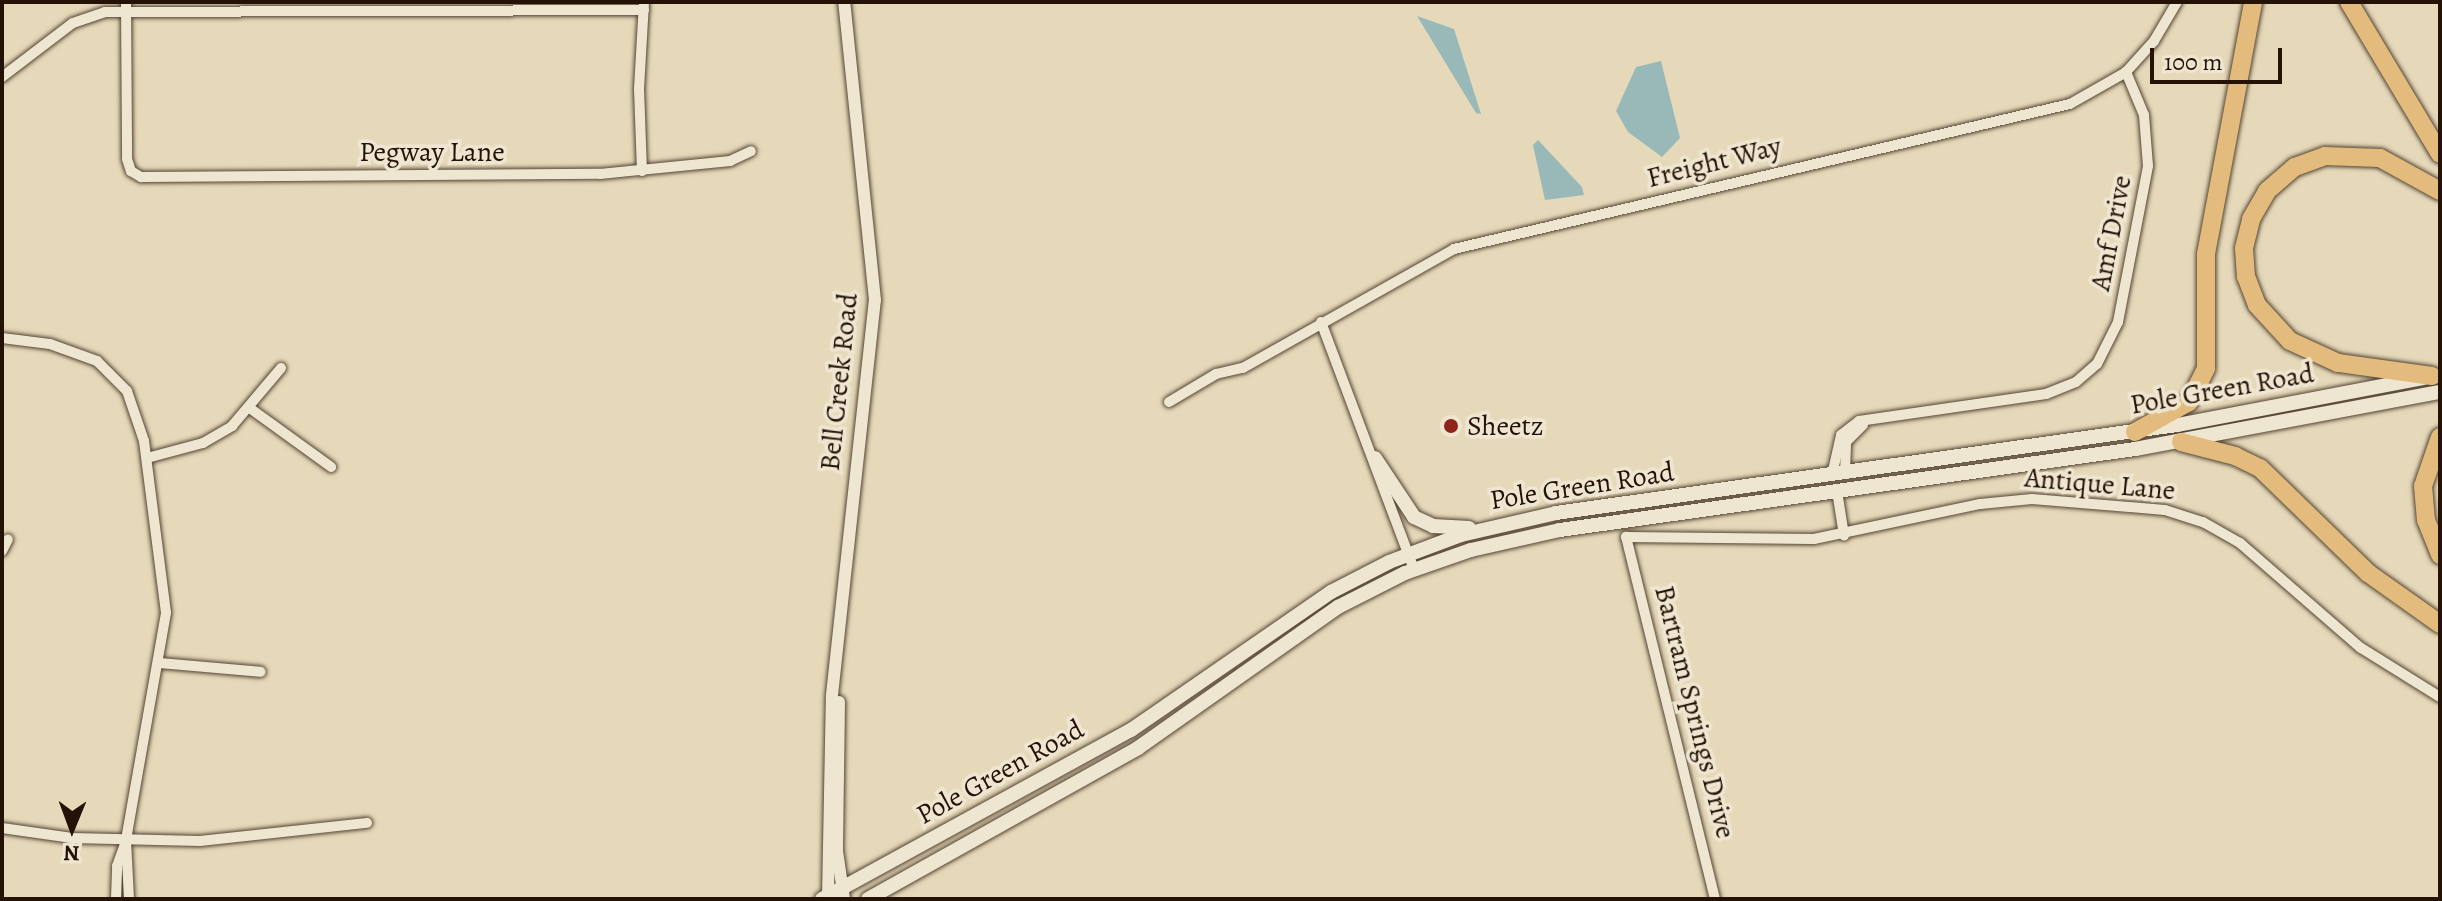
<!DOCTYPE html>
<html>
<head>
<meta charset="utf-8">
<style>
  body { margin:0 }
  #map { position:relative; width:2442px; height:901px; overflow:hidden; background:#e6d9ba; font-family:Alegreya,serif }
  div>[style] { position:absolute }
  .water>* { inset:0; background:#98b9b8 }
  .roads { filter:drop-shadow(0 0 2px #544432) drop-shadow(0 0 2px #544432) }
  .minor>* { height:10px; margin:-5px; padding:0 5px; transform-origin:5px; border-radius:5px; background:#efe6d2 }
  .tertiary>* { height:12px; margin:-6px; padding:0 6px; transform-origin:6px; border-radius:6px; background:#efe6d2 }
  .secondary>* { height:14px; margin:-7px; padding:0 7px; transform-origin:7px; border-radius:7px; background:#efe6d2 }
  .motorway>* { height:18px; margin:-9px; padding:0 9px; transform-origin:9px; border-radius:9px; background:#e3bc7d }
  .dots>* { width:22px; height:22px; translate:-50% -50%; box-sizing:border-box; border:4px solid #efe6d2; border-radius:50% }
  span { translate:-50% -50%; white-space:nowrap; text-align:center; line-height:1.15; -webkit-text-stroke:7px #efe6d2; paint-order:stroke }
  .street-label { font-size:28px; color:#231205 }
  .poi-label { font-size:28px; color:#231205 }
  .left { translate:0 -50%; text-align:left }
  .frame { position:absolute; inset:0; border:4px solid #231205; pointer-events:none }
  .north { position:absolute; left:32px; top:789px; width:80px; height:80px; -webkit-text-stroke:6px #efe6d2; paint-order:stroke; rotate:181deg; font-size:22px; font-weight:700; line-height:32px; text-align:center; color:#231205 }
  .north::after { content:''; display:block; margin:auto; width:28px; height:36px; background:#231205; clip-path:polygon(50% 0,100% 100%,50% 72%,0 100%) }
  .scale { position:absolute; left:2150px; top:48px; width:132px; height:36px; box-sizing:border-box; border:4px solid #231205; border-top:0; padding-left:10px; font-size:24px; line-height:28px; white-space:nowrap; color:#231205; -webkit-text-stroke:6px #efe6d2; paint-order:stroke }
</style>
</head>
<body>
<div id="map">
  <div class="water">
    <div style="clip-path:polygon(1417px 16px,1454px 29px,1481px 114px,1476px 113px)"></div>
    <div style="clip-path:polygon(1661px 61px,1680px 138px,1662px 157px,1628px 132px,1616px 111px,1636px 67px)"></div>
    <div style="clip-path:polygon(1538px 140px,1582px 187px,1584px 195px,1545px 200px,1533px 145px)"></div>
  </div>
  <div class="roads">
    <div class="minor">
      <div style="left:126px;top:2px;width:157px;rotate:89.6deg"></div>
      <div style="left:127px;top:159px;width:13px;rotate:72deg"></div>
      <div style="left:131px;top:171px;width:12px;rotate:31deg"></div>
      <div style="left:141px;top:177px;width:459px;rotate:-0.4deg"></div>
      <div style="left:600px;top:174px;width:131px;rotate:-5.7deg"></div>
      <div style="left:730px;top:161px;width:23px;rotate:-25deg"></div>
      <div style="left:2px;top:77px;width:89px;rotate:-37.3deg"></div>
      <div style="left:73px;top:23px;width:34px;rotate:-19deg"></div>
      <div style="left:105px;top:12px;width:539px;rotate:-0.21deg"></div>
      <div style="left:642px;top:171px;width:82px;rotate:-92.1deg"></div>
      <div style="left:639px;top:89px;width:87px;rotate:-86.7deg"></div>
      <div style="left:1321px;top:322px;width:265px;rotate:69.4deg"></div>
      <div style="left:2px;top:338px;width:48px;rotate:7.1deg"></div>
      <div style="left:50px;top:344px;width:50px;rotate:19.9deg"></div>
      <div style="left:97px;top:361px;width:42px;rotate:45deg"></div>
      <div style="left:127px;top:391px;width:53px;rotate:71.2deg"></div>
      <div style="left:144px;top:441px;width:173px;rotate:82.7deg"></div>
      <div style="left:166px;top:613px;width:231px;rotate:100deg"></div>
      <div style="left:1169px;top:402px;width:55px;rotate:-30.8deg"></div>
      <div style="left:1216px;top:374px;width:28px;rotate:-13deg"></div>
      <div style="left:1243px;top:368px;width:242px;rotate:-29.4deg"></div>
      <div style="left:1454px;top:249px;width:633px;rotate:-13.25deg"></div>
      <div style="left:2070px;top:104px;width:64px;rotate:-29.7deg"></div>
      <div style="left:2126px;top:72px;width:42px;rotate:-47.9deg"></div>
      <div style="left:2154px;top:41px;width:45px;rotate:-59.5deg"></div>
      <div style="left:251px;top:409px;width:99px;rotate:35.9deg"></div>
      <div style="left:147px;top:458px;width:58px;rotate:-15deg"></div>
      <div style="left:203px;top:443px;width:34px;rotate:-30deg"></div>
      <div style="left:232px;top:426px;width:76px;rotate:-49.8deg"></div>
      <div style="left:1845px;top:473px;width:31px;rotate:-88deg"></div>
      <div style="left:1846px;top:442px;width:24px;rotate:-45deg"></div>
      <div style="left:1832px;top:475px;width:41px;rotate:-77.3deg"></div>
      <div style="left:1841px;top:435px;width:23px;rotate:-38deg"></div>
      <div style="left:1859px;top:421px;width:189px;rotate:-8.2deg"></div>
      <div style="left:2046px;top:394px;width:32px;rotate:-22deg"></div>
      <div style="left:2076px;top:382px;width:28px;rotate:-41deg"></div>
      <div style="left:2097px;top:364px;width:47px;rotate:-63.4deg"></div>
      <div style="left:2118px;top:322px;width:159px;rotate:-79.1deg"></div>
      <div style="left:2148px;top:166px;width:51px;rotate:-94.5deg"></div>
      <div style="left:2144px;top:115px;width:47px;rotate:-112.7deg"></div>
      <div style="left:1837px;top:491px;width:45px;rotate:81deg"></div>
      <div style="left:2px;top:551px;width:13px;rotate:-63deg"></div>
      <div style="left:159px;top:663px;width:102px;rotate:5deg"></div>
      <div style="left:2px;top:828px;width:71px;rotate:8.1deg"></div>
      <div style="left:72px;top:838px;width:128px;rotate:1.3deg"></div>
      <div style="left:200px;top:841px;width:168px;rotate:-6.2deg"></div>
      <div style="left:116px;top:899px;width:33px;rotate:-88deg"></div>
      <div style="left:117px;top:866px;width:27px;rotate:-70deg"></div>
      <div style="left:126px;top:841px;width:58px;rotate:87deg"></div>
      <div style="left:1715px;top:899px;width:373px;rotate:-103.8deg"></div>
      <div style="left:1626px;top:537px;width:188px;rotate:0.6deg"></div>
      <div style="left:1814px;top:539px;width:170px;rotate:-11.9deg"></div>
      <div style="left:1980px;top:504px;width:52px;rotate:-5.5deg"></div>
      <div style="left:2032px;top:499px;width:133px;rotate:4.7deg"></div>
      <div style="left:2165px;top:510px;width:40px;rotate:18deg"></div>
      <div style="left:2203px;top:522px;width:43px;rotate:29.6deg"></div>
      <div style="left:2240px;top:543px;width:160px;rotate:41deg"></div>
      <div style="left:2361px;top:648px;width:93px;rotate:31.8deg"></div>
    </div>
    <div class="tertiary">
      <div style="left:839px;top:702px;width:149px;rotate:90.8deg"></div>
      <div style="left:837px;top:851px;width:49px;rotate:81.7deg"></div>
      <div style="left:828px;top:899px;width:204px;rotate:-88.9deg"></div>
      <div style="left:832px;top:695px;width:397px;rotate:-83.8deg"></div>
      <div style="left:875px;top:300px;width:300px;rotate:-95.9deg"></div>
    </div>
    <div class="secondary">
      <div style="left:1375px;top:458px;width:71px;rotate:56.5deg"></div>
      <div style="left:1414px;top:517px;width:21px;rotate:25deg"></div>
      <div style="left:1433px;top:526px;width:36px;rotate:3deg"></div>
      <div style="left:822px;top:899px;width:352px;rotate:-28.7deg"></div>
      <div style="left:1131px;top:730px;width:243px;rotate:-34.6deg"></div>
      <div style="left:1331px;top:592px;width:65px;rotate:-27.3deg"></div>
      <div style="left:1389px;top:562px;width:77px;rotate:-20.6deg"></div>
      <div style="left:1461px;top:535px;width:98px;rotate:-13deg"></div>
      <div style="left:1556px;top:513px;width:627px;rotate:-8.07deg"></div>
      <div style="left:2177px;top:425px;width:251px;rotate:-10.8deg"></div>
      <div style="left:868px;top:899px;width:309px;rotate:-29.2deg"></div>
      <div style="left:1138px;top:748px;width:245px;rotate:-35.2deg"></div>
      <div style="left:1338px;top:607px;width:75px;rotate:-26.9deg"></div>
      <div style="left:1405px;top:573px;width:70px;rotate:-19.2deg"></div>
      <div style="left:1471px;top:550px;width:91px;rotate:-12.7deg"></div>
      <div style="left:1560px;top:530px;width:581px;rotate:-8.02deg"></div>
      <div style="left:2135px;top:449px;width:310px;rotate:-10.6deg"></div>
    </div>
    <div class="motorway">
      <div style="left:2349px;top:2px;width:177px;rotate:59.1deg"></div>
      <div style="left:2432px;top:376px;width:95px;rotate:-172.1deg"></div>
      <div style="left:2338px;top:363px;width:53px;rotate:-155.4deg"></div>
      <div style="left:2290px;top:341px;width:49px;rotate:-132.5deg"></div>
      <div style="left:2257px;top:305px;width:30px;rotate:-111deg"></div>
      <div style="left:2246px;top:277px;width:29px;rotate:-94deg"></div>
      <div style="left:2244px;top:248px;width:30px;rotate:-76deg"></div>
      <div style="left:2251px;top:219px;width:32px;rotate:-60deg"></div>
      <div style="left:2267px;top:191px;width:37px;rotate:-41deg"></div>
      <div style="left:2295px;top:167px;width:32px;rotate:-20deg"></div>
      <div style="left:2325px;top:156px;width:55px;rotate:2.1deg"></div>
      <div style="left:2380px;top:158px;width:68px;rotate:28.8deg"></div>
      <div style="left:2135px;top:432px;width:62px;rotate:-29.1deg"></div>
      <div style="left:2189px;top:402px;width:38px;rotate:-63deg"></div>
      <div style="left:2206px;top:368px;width:114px;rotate:-90deg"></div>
      <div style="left:2206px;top:254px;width:256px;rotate:-79.4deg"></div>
      <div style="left:2440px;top:437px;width:52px;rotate:109.1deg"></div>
      <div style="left:2423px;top:486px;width:34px;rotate:85deg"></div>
      <div style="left:2426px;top:520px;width:38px;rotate:68deg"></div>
      <div style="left:2181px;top:442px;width:56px;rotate:14.5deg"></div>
      <div style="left:2235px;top:456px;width:28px;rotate:26deg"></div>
      <div style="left:2260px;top:468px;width:151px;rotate:44.2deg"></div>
      <div style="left:2368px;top:573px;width:88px;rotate:35.3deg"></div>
    </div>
  </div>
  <div class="dots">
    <div style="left:1451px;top:426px;background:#8f2418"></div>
  </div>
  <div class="street-label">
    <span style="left:432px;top:152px">Pegway Lane</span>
    <span style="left:1714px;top:162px;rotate:-14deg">Freight Way</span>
    <span style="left:2111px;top:233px;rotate:-79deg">Amf Drive</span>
    <span style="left:839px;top:382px;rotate:-84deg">Bell Creek Road</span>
    <span style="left:2222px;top:389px;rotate:-10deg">Pole Green Road</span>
    <span style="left:2100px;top:484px;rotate:5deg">Antique Lane</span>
    <span style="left:1582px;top:486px;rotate:-9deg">Pole Green Road</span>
    <span style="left:1695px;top:712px;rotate:76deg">Bartram Springs Drive</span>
    <span style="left:1000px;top:772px;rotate:-29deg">Pole Green Road</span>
  </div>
  <div class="poi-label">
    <span class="left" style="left:1467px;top:426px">Sheetz</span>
  </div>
  <div class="frame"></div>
  <div class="north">N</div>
  <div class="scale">100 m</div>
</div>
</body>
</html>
